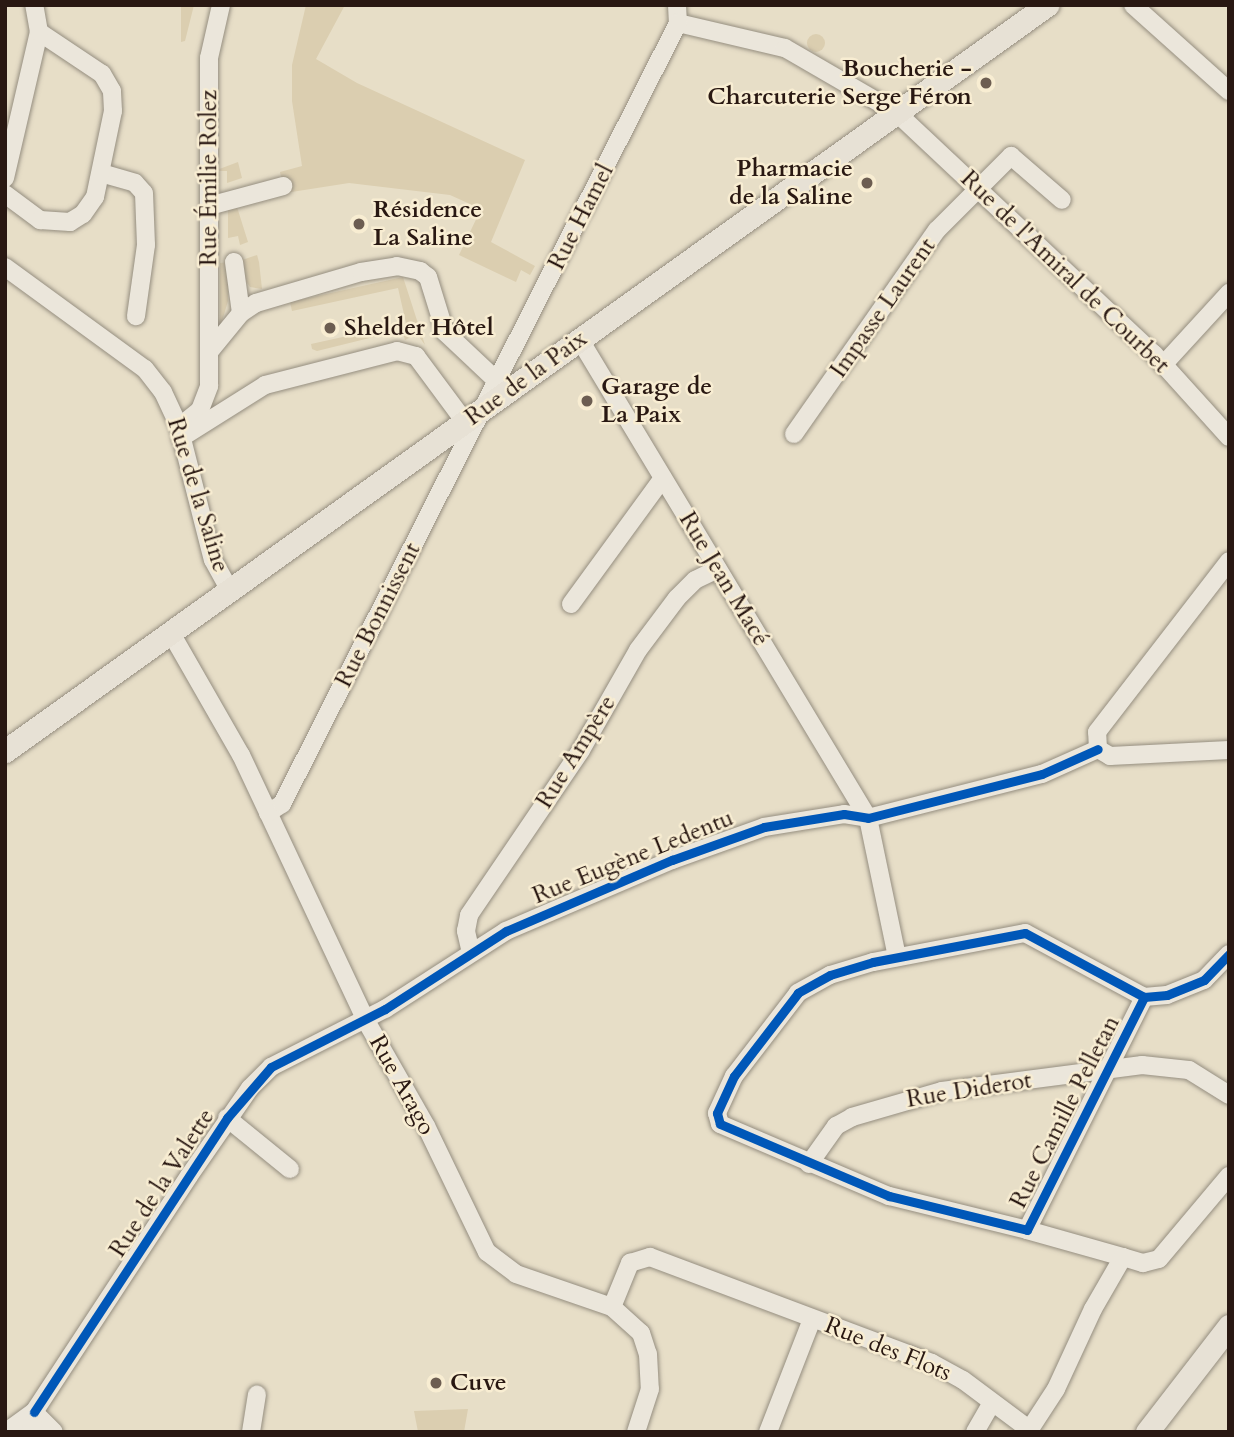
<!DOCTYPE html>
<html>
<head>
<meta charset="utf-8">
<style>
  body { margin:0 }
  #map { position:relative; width:1234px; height:1437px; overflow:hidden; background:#e7dec7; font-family:Cardo,serif }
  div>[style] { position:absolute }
  .green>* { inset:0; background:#dbceb0 }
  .round { border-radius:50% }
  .roads { filter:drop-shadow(0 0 2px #958e80) drop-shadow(0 0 2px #958e80) }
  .minor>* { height:18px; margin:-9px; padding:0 9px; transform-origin:9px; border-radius:9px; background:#ebe6db }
  .major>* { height:23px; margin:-11.5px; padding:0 11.5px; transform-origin:11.5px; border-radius:11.5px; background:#e7e1d5 }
  .cycleway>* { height:9px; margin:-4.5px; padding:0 4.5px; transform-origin:4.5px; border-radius:4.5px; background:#0057b8 }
  .dots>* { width:19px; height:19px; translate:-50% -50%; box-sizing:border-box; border:4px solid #f8edd2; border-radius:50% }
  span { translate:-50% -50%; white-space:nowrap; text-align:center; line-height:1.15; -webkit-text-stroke:5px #f8edd2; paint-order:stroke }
  .poi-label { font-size:24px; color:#291812; font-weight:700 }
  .right { translate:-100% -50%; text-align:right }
  .left { translate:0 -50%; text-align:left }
  .street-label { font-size:24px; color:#291812 }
  .frame { position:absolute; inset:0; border:7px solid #291812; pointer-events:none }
</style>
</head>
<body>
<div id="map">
  <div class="green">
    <div style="clip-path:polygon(181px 5px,194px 5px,185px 41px,181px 42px)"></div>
    <div style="clip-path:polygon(306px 5px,345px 5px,316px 59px,357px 83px,525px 160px,491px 242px,535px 266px,530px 275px,521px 270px,516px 282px,459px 255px,481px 209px,450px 195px,349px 183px,285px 193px,280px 172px,302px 166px,292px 101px,292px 65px)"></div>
    <div class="round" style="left:807px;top:34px;width:18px;height:18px"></div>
    <div style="clip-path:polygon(238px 162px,242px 178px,227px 183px,227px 171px,214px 171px)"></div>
    <div style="clip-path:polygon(237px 207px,248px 242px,240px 245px,238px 236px,228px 238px,228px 209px)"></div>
    <div style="clip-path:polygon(257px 255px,259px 262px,262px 289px,250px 287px,243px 277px,242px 260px)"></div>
    <div style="clip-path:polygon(228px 262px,228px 301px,220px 328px,220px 263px)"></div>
    <div style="clip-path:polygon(403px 277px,425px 345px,417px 334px,405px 340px,402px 330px,317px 351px,312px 349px,311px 344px,406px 323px,398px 288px,292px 311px,290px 302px)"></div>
    <div style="clip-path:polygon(468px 1409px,464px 1432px,418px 1432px,414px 1411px)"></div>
  </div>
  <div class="roads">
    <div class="minor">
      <div style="left:677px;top:5px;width:18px;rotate:87deg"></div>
      <div style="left:678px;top:23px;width:110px;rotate:13.2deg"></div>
      <div style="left:785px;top:48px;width:129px;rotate:30.1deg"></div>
      <div style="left:897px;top:113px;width:352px;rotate:43.2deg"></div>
      <div style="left:1154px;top:354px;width:112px;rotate:47.9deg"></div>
      <div style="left:1133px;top:5px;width:129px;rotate:41.9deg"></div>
      <div style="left:101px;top:173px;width:35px;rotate:16deg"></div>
      <div style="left:135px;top:183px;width:13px;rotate:48deg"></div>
      <div style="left:144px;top:193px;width:52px;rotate:87.8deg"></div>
      <div style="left:146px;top:245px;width:72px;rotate:98deg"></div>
      <div style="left:5px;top:178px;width:150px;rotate:-76.9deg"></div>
      <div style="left:5px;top:194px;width:44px;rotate:36.6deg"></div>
      <div style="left:40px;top:220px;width:30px;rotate:4deg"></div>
      <div style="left:70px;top:222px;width:15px;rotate:-32deg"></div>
      <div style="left:83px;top:214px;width:21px;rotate:-55deg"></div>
      <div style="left:95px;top:197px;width:88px;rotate:-78.2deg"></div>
      <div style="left:113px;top:111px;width:20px;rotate:-93deg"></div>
      <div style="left:112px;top:91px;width:20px;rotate:-120deg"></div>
      <div style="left:102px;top:74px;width:76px;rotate:-146.3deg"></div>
      <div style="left:39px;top:32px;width:27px;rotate:-100deg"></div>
      <div style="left:209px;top:206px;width:77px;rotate:-15.1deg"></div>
      <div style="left:234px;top:262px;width:51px;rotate:82.2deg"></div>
      <div style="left:5px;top:267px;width:173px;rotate:36.1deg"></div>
      <div style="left:145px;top:369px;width:29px;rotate:52deg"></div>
      <div style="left:163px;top:392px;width:38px;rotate:65deg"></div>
      <div style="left:179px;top:427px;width:137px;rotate:75.7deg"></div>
      <div style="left:213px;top:560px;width:35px;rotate:61deg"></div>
      <div style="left:580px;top:340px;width:558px;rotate:58.93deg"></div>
      <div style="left:868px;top:818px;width:142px;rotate:78.2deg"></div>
      <div style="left:209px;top:352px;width:50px;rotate:-50.6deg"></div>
      <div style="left:241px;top:313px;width:18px;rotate:-34deg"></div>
      <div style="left:256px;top:303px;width:109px;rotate:-16.4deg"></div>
      <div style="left:361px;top:272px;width:36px;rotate:-9deg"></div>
      <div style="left:397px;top:266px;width:24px;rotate:12deg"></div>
      <div style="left:420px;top:271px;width:10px;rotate:37deg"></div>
      <div style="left:428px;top:277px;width:58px;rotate:72.8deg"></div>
      <div style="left:445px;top:332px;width:71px;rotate:43.3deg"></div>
      <div style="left:1163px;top:365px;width:98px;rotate:-47.5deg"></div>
      <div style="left:179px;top:427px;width:27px;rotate:-39deg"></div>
      <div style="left:200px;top:410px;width:26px;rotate:-69deg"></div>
      <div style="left:209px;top:386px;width:328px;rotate:-90deg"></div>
      <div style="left:209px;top:58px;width:54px;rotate:-77.2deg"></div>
      <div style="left:794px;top:434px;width:249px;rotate:-55deg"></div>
      <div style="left:937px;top:230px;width:105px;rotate:-45deg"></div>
      <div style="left:1011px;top:156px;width:67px;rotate:40.8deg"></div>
      <div style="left:181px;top:438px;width:99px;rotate:-32.2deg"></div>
      <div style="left:265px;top:385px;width:136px;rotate:-14.4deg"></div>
      <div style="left:397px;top:351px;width:20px;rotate:15deg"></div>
      <div style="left:416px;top:356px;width:82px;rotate:53.4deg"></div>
      <div style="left:571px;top:604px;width:156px;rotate:-53.9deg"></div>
      <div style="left:171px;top:633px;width:141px;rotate:60.2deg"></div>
      <div style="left:241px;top:755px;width:292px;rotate:64.8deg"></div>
      <div style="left:365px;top:1019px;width:123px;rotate:60.3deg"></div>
      <div style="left:426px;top:1126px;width:140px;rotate:64.2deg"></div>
      <div style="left:487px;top:1252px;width:36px;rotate:37deg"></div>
      <div style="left:516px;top:1274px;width:102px;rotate:19deg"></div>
      <div style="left:612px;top:1307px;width:39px;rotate:42deg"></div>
      <div style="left:641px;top:1333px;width:22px;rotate:72deg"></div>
      <div style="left:648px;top:1354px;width:35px;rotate:87deg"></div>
      <div style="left:650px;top:1389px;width:45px;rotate:108deg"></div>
      <div style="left:1098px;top:749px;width:17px;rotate:-93deg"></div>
      <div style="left:1097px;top:732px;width:216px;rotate:-52.3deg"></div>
      <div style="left:1098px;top:749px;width:14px;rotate:30deg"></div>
      <div style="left:1110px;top:756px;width:119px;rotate:-2.9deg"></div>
      <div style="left:268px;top:813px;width:17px;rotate:-33deg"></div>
      <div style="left:282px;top:804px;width:876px;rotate:-63.11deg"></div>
      <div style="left:471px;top:953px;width:23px;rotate:-103deg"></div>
      <div style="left:466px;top:931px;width:16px;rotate:-79deg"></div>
      <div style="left:469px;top:915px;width:199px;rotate:-55.8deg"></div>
      <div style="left:581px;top:750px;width:115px;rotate:-60.3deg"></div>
      <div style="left:638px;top:650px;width:65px;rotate:-53.1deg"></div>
      <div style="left:677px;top:598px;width:25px;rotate:-45deg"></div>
      <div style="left:695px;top:580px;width:25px;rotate:-26deg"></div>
      <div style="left:1144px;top:997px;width:135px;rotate:-151.7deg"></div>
      <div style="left:1025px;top:933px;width:155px;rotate:169.2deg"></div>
      <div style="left:873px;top:962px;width:45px;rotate:163.2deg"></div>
      <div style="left:830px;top:975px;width:37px;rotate:151deg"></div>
      <div style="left:798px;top:993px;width:105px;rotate:127.6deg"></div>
      <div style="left:734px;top:1076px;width:41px;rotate:114.7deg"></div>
      <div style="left:717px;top:1113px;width:11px;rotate:75deg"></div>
      <div style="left:720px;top:1124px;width:184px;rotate:23.1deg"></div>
      <div style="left:889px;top:1196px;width:142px;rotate:13.8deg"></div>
      <div style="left:1027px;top:1230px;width:261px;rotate:-63.3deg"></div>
      <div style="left:1144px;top:997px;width:23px;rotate:-5deg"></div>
      <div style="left:1167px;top:995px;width:40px;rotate:-22deg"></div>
      <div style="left:1204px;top:980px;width:36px;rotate:-46deg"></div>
      <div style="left:227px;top:1118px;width:81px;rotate:39deg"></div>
      <div style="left:809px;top:1164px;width:47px;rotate:-54.6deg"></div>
      <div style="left:836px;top:1126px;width:18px;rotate:-29deg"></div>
      <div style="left:852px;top:1117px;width:94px;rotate:-16.1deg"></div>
      <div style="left:942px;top:1091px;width:202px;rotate:-7.4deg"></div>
      <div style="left:1142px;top:1065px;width:47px;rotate:6.1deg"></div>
      <div style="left:1189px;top:1070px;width:47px;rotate:32deg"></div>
      <div style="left:1027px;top:1230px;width:100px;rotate:15.7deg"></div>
      <div style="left:612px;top:1307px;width:48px;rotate:-67.8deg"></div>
      <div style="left:630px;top:1263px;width:21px;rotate:-17deg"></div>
      <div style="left:650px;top:1257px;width:301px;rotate:20.6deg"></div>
      <div style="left:932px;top:1363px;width:35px;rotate:29deg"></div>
      <div style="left:963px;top:1380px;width:84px;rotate:36.7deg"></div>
      <div style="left:6px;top:1432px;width:34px;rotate:-36deg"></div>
      <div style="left:34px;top:1412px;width:28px;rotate:45deg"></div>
      <div style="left:31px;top:1432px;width:20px;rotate:-81deg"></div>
      <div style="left:34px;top:1412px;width:282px;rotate:-56.7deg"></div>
      <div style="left:189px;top:1176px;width:107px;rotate:-55.3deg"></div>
      <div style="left:250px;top:1088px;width:30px;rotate:-45deg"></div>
      <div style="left:271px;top:1067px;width:128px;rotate:-27deg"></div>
      <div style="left:385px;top:1009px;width:144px;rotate:-32.8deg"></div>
      <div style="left:506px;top:931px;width:181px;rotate:-23.2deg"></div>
      <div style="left:672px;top:860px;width:98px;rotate:-19.7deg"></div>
      <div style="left:764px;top:827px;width:81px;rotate:-9.2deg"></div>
      <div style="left:844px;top:814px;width:24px;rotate:9deg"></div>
      <div style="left:868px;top:818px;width:179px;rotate:-14.2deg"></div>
      <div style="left:1042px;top:774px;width:61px;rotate:-24.1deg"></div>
      <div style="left:251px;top:1432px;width:38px;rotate:-81deg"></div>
      <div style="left:768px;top:1432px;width:121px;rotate:-68.7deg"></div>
      <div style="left:975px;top:1432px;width:32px;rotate:-60deg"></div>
      <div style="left:1028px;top:1432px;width:51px;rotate:-56.9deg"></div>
      <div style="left:1056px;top:1389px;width:88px;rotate:-65.2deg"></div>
      <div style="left:1093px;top:1309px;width:60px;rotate:-60deg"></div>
      <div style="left:1123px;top:1257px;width:21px;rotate:17deg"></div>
      <div style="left:1143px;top:1263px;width:16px;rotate:-14deg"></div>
      <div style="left:1159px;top:1259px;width:109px;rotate:-49.9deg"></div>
    </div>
    <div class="major">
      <div style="left:5px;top:751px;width:1282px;rotate:-35.6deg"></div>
      <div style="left:1147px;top:1432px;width:134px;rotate:-52.3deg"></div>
    </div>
  </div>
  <div class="cycleway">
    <div style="left:1144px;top:997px;width:135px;rotate:-151.7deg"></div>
    <div style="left:1025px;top:933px;width:155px;rotate:169.2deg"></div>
    <div style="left:873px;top:962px;width:45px;rotate:163.2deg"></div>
    <div style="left:830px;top:975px;width:37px;rotate:151deg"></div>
    <div style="left:798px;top:993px;width:105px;rotate:127.6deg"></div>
    <div style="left:734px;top:1076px;width:41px;rotate:114.7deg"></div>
    <div style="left:717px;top:1113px;width:11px;rotate:75deg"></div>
    <div style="left:720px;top:1124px;width:184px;rotate:23.1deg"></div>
    <div style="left:889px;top:1196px;width:142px;rotate:13.8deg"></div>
    <div style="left:1027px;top:1230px;width:261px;rotate:-63.3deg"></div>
    <div style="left:1144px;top:997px;width:23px;rotate:-5deg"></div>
    <div style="left:1167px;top:995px;width:40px;rotate:-22deg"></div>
    <div style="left:1204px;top:980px;width:36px;rotate:-46deg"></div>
    <div style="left:34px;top:1412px;width:352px;rotate:-56.7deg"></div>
    <div style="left:227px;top:1118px;width:67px;rotate:-49.2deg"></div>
    <div style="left:271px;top:1067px;width:128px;rotate:-27deg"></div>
    <div style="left:385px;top:1009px;width:144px;rotate:-32.8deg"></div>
    <div style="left:506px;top:931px;width:181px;rotate:-23.2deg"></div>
    <div style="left:672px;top:860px;width:98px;rotate:-19.7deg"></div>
    <div style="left:764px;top:827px;width:81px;rotate:-9.2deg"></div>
    <div style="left:844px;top:814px;width:24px;rotate:9deg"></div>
    <div style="left:868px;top:818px;width:179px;rotate:-14.2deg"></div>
    <div style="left:1042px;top:774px;width:61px;rotate:-24.1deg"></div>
  </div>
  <div class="dots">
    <div style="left:986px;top:83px;background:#6c5d51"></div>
    <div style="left:867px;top:183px;background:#6c5d51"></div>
    <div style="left:359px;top:224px;background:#6c5d51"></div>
    <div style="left:330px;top:328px;background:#6c5d51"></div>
    <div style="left:587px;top:401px;background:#6c5d51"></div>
    <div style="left:436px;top:1383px;background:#6c5d51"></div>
  </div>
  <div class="poi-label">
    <span class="right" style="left:972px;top:83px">Boucherie -<br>Charcuterie Serge Féron</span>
    <span class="right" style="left:853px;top:183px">Pharmacie<br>de la Saline</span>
    <span class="left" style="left:373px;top:224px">Résidence<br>La Saline</span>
    <span class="left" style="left:344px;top:328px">Shelder Hôtel</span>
    <span class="left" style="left:601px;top:401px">Garage de<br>La Paix</span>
    <span class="left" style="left:450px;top:1383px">Cuve</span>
  </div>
  <div class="street-label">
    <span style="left:209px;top:178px;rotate:-90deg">Rue Émilie Rolez</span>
    <span style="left:581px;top:217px;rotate:-63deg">Rue Hamel</span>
    <span style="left:1065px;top:272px;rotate:44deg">Rue de l'Amiral de Courbet</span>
    <span style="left:883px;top:308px;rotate:-55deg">Impasse Laurent</span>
    <span style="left:526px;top:378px;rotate:-36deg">Rue de la Paix</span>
    <span style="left:198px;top:495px;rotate:73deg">Rue de la Saline</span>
    <span style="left:724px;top:579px;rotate:59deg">Rue Jean Macé</span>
    <span style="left:378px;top:615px;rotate:-63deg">Rue Bonnissent</span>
    <span style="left:576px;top:752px;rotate:-58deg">Rue Ampère</span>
    <span style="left:633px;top:857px;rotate:-22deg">Rue Eugène Ledentu</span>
    <span style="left:402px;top:1085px;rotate:61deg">Rue Arago</span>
    <span style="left:969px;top:1090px;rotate:-9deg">Rue Diderot</span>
    <span style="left:1065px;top:1112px;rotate:-63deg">Rue Camille Pelletan</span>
    <span style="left:162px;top:1183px;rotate:-57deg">Rue de la Valette</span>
    <span style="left:888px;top:1349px;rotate:22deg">Rue des Flots</span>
  </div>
  <div class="frame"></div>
</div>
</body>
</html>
